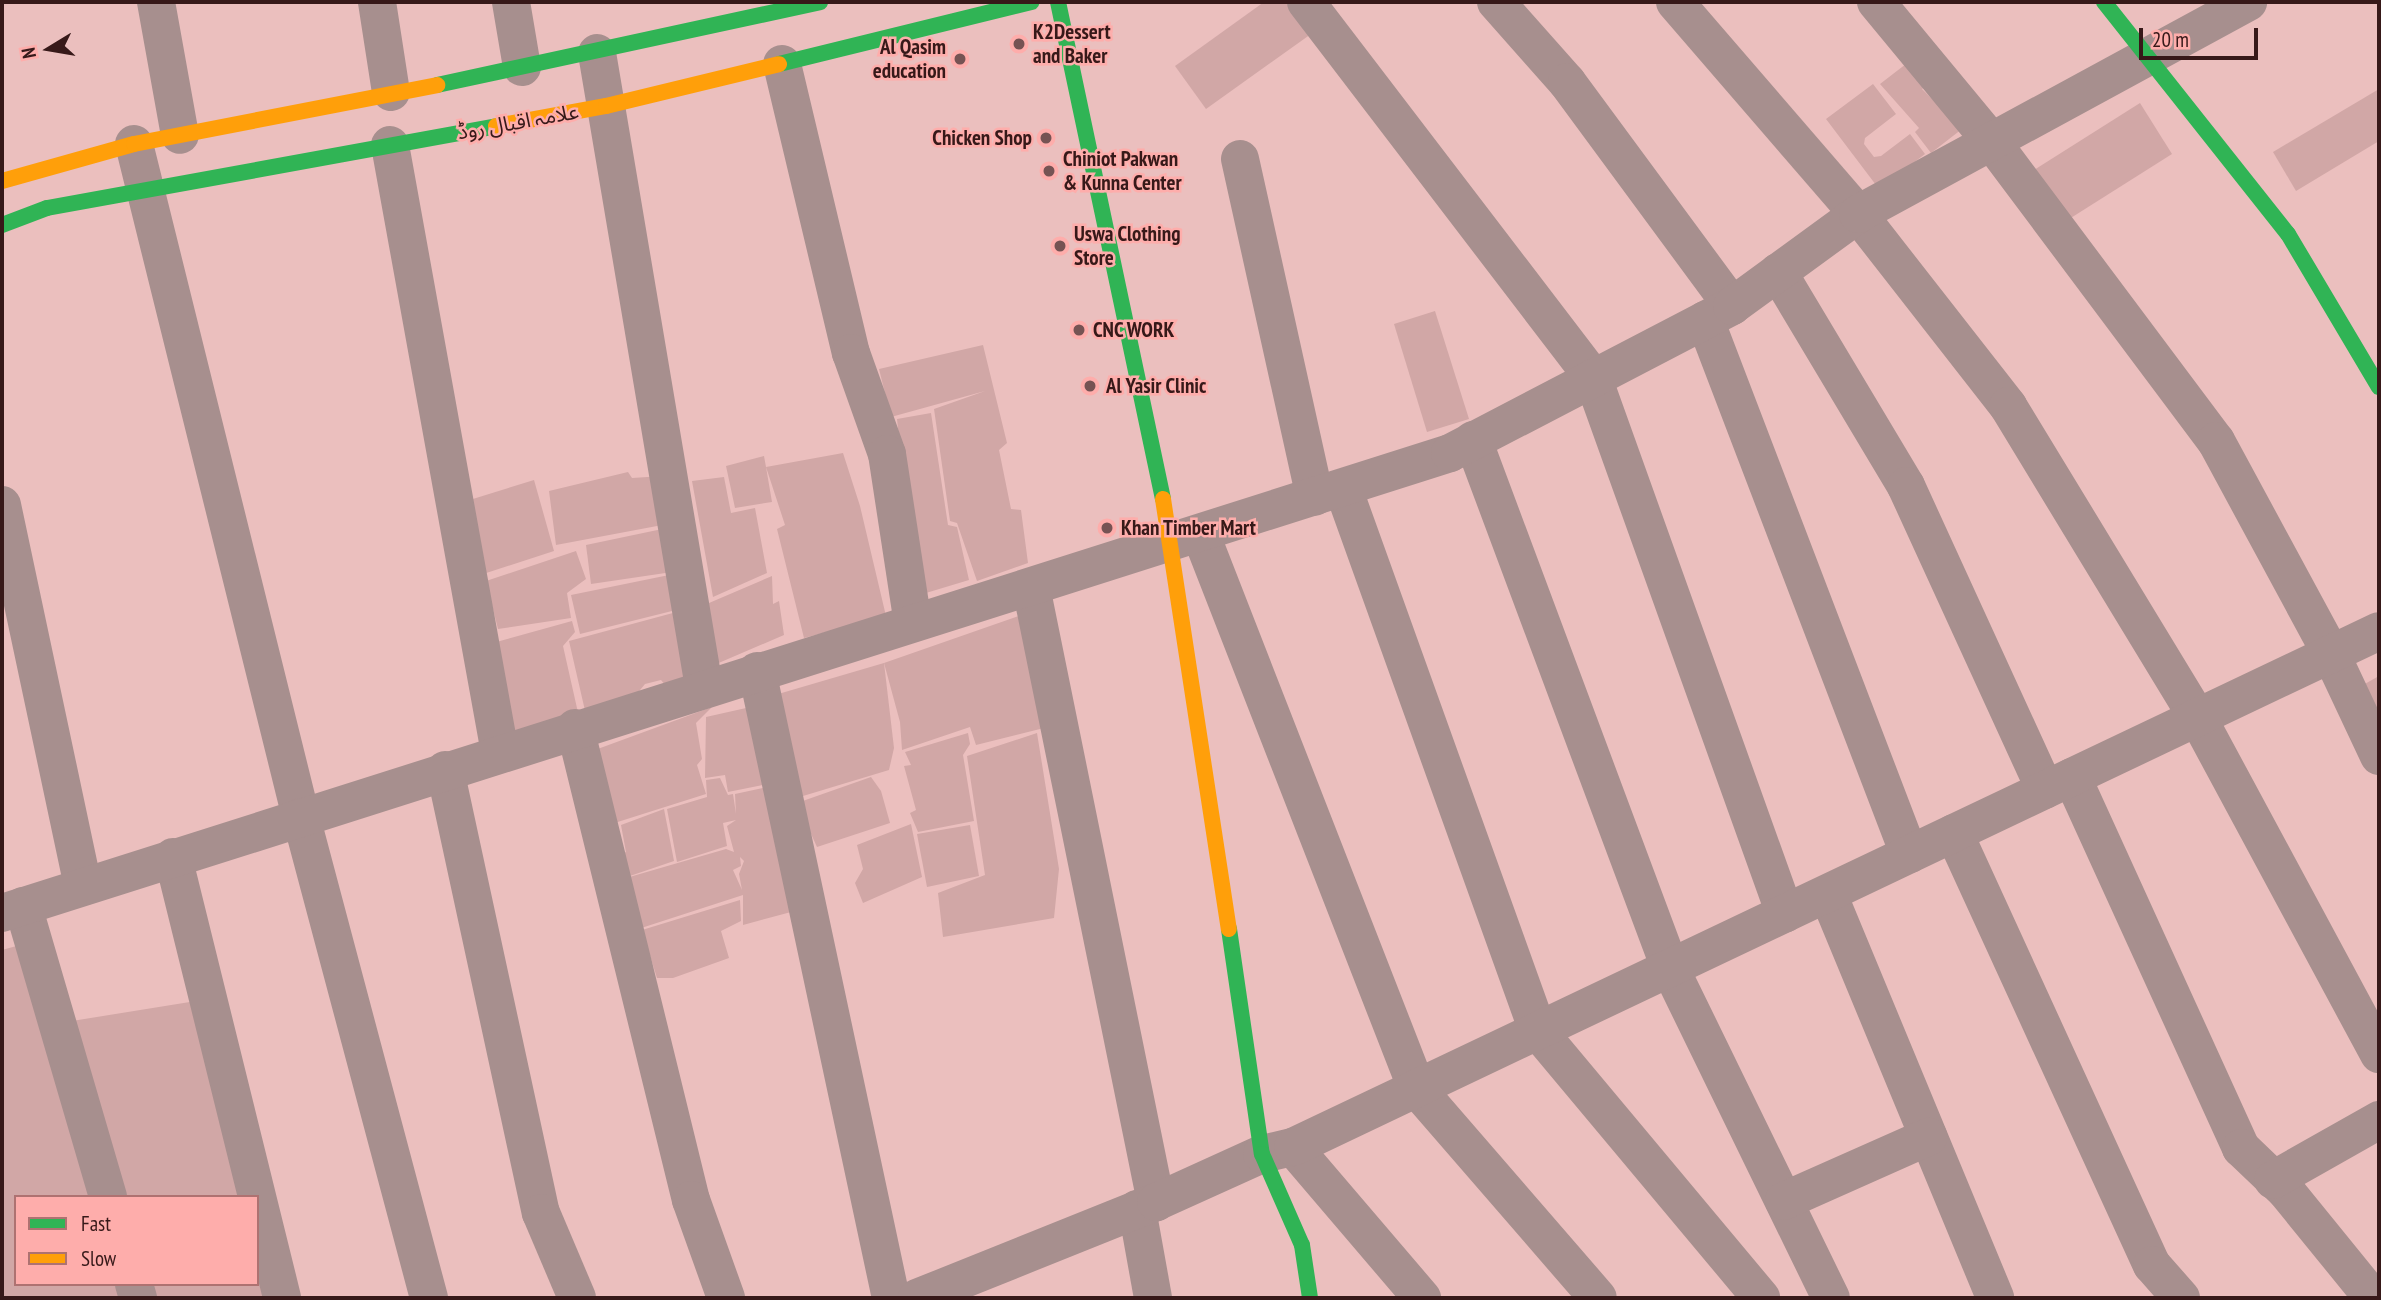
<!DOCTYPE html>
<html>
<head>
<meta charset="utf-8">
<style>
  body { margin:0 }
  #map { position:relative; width:2381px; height:1300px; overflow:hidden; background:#ebbfbe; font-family:"PT Sans Narrow","Noto Sans Arabic",sans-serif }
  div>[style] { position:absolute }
  .building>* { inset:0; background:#d1a7a6 }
  .street>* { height:38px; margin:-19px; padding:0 19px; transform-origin:19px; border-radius:19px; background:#a78f8e }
  .fast>* { height:16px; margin:-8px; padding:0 8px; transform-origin:8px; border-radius:8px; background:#30b455 }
  .slow>* { height:16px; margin:-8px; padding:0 8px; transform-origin:8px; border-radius:8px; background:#ff9f0a }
  .dots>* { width:19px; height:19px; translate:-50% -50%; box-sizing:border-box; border:4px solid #feadab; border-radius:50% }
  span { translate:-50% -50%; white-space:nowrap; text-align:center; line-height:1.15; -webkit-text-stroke:5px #feadab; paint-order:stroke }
  .poi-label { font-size:21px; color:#371919; font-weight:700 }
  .left { translate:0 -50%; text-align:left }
  .right { translate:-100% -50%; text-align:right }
  .street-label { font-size:21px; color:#371919 }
  .frame { position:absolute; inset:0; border:4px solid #371919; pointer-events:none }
  .legend { position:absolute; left:14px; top:1195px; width:245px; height:91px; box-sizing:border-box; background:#feadab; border:2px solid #ae7271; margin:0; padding:9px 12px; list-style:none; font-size:21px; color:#371919 }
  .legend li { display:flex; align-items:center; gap:14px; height:35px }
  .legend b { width:35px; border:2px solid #ae7271 }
  .north { position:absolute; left:14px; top:14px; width:70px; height:70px; -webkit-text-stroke:5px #feadab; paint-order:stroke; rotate:259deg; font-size:19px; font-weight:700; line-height:28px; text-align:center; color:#371919 }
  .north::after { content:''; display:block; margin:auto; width:24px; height:32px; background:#371919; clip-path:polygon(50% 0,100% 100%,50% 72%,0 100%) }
  .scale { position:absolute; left:2139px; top:28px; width:119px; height:32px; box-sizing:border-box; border:4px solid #371919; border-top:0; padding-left:9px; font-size:21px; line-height:24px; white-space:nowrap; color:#371919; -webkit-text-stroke:5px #feadab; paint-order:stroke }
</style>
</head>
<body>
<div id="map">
  <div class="building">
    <div style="clip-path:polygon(1264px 2px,1288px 2px,1311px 34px,1206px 109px,1175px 66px)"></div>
    <div style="clip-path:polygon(1915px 57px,1933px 80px,1922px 89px,1962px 129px,1931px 153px,1915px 132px,1919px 128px,1880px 84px)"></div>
    <div style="clip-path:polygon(1873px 84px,1896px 114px,1865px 138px,1864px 144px,1874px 157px,1881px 156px,1910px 134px,1925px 154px,1879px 189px,1826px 119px)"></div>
    <div style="clip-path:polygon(2379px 89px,2379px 141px,2296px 191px,2273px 152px)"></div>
    <div style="clip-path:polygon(2140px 103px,2172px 154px,2066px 221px,2034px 170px)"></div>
    <div style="clip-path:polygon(1435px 311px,1469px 419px,1427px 432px,1394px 324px)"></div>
    <div style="clip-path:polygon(983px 345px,1007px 443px,999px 450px,1011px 509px,1021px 510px,1028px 563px,977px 581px,957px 523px,950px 521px,934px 409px,985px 391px,891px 417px,879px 369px)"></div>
    <div style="clip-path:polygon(931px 413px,948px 525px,957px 527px,969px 580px,916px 596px,897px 419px)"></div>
    <div style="clip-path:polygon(843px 453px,860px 506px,886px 616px,804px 638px,777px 529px,785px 525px,766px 467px,772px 502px,735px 508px,726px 466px,764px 456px,766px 467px)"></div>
    <div style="clip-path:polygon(628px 472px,632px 478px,663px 476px,673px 523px,556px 545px,549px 491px)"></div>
    <div style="clip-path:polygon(724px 477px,731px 513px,755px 508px,767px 573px,713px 597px,692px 481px)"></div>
    <div style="clip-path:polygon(534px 480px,554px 551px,474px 577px,447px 507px)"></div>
    <div style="clip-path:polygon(667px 528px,679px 571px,591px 584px,586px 545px)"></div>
    <div style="clip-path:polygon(576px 551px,586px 579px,567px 593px,571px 618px,498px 629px,486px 581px)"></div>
    <div style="clip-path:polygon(674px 574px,684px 608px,580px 634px,571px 595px)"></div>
    <div style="clip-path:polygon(772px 576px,773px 604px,779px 601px,784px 635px,707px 668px,695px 609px)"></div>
    <div style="clip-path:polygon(684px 610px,695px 671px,666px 686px,661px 680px,645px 684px,636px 695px,586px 715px,569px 641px)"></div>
    <div style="clip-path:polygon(1019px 616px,1044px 728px,976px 745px,970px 727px,902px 750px,900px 722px,884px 663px)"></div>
    <div style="clip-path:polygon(572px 621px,575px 632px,563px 646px,579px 717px,485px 743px,471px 649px)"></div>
    <div style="clip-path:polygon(884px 663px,894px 748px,889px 770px,803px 796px,768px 697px)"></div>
    <div style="clip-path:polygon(2379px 676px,2379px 733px,2354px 690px)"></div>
    <div style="clip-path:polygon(755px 706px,778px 782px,728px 792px,725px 775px,705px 778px,706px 717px)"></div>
    <div style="clip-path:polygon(712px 707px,696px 723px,702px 759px,697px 765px,706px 794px,605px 826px,584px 754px)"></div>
    <div style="clip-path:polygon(968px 733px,970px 744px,963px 755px,974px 821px,918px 832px,910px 813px,916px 810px,904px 766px,911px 765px,905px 752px)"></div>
    <div style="clip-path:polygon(1037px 733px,1059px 869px,1054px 918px,943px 937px,938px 893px,985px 875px,967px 756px)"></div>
    <div style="clip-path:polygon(871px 777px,881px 791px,890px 823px,817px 847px,797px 803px)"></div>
    <div style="clip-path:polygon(evenodd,720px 778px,728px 795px,733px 794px,736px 814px,735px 794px,777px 785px,806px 908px,743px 925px,743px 895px,632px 931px,626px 878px,726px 849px,734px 852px,727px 826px,736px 820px,723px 823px,727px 846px,677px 862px,667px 809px,707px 797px,706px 780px,720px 778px,740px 857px,744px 861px,739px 874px,742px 890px,733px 870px,741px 866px,740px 857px)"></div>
    <div style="clip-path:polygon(664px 809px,674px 861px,624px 878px,618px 856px,626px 852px,621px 825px)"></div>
    <div style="clip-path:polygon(911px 824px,922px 877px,863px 903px,855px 883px,863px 869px,857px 845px)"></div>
    <div style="clip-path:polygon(970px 825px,979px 876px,927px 887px,917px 834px)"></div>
    <div style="clip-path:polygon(740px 900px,741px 921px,721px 931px,729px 958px,673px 978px,657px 978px,642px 930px)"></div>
    <div style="clip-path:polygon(20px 945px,97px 1197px,16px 1197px,16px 1284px,124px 1284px,128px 1298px,2px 1298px,2px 950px)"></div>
    <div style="clip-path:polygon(196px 1001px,246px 1197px,116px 1197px,72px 1021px)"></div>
    <div style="clip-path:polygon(257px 1243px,272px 1298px,142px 1298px,138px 1284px,257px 1284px)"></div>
  </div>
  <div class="street">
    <div style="left:156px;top:2px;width:135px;rotate:79.8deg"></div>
    <div style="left:377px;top:2px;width:91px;rotate:81.2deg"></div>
    <div style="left:511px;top:2px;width:66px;rotate:80.4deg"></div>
    <div style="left:1306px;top:2px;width:473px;rotate:52.6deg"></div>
    <div style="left:1593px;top:378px;width:569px;rotate:70.29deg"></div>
    <div style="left:1496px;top:2px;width:107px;rotate:48.4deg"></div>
    <div style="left:1567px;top:82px;width:278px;rotate:53.6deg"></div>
    <div style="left:1675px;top:2px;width:280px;rotate:49.2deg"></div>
    <div style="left:1858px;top:214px;width:244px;rotate:52deg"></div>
    <div style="left:2008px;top:406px;width:365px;rotate:58.7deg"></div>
    <div style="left:2198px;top:718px;width:382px;rotate:61.7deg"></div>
    <div style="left:1876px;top:2px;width:182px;rotate:50.4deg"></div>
    <div style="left:1992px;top:142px;width:374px;rotate:53.2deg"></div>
    <div style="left:2216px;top:441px;width:242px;rotate:61.6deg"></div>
    <div style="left:2331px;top:654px;width:113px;rotate:64.8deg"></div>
    <div style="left:597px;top:53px;width:643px;rotate:80.42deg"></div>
    <div style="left:782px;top:64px;width:297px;rotate:76.6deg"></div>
    <div style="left:851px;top:353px;width:107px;rotate:70.4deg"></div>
    <div style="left:887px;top:454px;width:171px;rotate:81.3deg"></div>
    <div style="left:134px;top:144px;width:693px;rotate:76.06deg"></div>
    <div style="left:301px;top:817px;width:498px;rotate:75.1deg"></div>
    <div style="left:390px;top:145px;width:618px;rotate:79.74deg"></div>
    <div style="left:1240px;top:159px;width:346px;rotate:77.5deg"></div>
    <div style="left:1778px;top:272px;width:249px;rotate:59.1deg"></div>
    <div style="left:1906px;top:486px;width:334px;rotate:65.4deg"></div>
    <div style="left:1705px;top:320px;width:572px;rotate:69.09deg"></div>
    <div style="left:1473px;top:440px;width:564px;rotate:69.54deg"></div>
    <div style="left:1670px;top:968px;width:367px;rotate:64deg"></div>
    <div style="left:1343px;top:488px;width:577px;rotate:70.25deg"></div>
    <div style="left:1538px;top:1031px;width:348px;rotate:50.1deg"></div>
    <div style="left:2px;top:505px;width:390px;rotate:78deg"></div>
    <div style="left:1201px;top:535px;width:595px;rotate:68.7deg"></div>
    <div style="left:1417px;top:1089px;width:276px;rotate:49.1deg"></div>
    <div style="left:1031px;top:587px;width:628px;rotate:78.51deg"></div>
    <div style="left:757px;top:671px;width:641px;rotate:77.94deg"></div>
    <div style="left:575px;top:728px;width:486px;rotate:76.2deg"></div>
    <div style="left:691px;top:1200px;width:104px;rotate:70.3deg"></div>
    <div style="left:445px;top:770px;width:453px;rotate:77.8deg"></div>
    <div style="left:541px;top:1213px;width:92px;rotate:67deg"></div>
    <div style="left:2072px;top:777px;width:408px;rotate:65.5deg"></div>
    <div style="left:2241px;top:1148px;width:62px;rotate:43.7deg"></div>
    <div style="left:2286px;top:1191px;width:138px;rotate:50.9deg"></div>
    <div style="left:1954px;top:833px;width:475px;rotate:65.4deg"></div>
    <div style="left:2152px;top:1265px;width:44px;rotate:48.7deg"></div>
    <div style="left:173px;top:857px;width:454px;rotate:76.1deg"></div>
    <div style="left:1828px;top:894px;width:437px;rotate:67.5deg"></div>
    <div style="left:23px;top:906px;width:303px;rotate:73.7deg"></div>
    <div style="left:2px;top:913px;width:1519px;rotate:-17.62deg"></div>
    <div style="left:1450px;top:453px;width:318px;rotate:-27.5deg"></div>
    <div style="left:1732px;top:306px;width:156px;rotate:-36.1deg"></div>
    <div style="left:1858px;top:214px;width:444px;rotate:-28.5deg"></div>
    <div style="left:1293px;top:1147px;width:199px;rotate:49.5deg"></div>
    <div style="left:2273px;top:1180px;width:122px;rotate:-29.5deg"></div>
    <div style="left:1784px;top:1201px;width:158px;rotate:-24deg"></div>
    <div style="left:1137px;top:1209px;width:90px;rotate:79.8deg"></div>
    <div style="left:134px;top:1284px;width:15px;rotate:74deg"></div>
    <div style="left:917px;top:1298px;width:258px;rotate:-21.9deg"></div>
    <div style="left:1156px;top:1202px;width:116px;rotate:-24.4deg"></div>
    <div style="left:1262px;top:1154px;width:32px;rotate:-13deg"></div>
    <div style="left:1293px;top:1147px;width:1202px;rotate:-25.41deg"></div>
  </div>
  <div class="fast">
    <div style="left:1058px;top:2px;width:508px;rotate:78.07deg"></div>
    <div style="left:2104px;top:2px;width:296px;rotate:51.6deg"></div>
    <div style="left:2288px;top:234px;width:178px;rotate:59.3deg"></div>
    <div style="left:779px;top:64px;width:260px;rotate:-13.8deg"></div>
    <div style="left:437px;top:85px;width:392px;rotate:-12.2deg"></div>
    <div style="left:2px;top:225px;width:48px;rotate:-20.7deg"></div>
    <div style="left:47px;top:208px;width:456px;rotate:-10.3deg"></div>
    <div style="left:1229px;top:929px;width:227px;rotate:81.7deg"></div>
    <div style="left:1262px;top:1154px;width:99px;rotate:66.3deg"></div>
    <div style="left:1302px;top:1245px;width:54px;rotate:81.4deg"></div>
  </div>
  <div class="slow">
    <div style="left:496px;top:126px;width:112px;rotate:-10.3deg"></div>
    <div style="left:606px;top:106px;width:178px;rotate:-13.6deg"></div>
    <div style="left:2px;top:181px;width:137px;rotate:-15.7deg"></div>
    <div style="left:134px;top:144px;width:309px;rotate:-11deg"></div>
    <div style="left:1163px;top:499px;width:435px;rotate:81.3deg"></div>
  </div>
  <div class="dots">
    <div style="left:1019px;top:44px;background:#765353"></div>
    <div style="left:960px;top:59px;background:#765353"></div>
    <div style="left:1046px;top:138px;background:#765353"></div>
    <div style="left:1049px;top:171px;background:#765353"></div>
    <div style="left:1060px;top:246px;background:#765353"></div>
    <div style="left:1079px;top:330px;background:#765353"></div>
    <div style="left:1090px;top:386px;background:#765353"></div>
    <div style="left:1107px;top:528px;background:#765353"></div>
  </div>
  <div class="poi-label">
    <span class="left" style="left:1033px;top:44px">K2Dessert<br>and Baker</span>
    <span class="right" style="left:946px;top:59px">Al Qasim<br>education</span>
    <span class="right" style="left:1032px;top:138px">Chicken Shop</span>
    <span class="left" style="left:1063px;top:171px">Chiniot Pakwan<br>&amp; Kunna Center</span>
    <span class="left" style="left:1074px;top:246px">Uswa Clothing<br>Store</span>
    <span class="left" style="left:1093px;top:330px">CNC WORK</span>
    <span class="left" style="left:1106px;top:386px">Al Yasir Clinic</span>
    <span class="left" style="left:1121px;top:528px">Khan Timber Mart</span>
  </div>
  <div class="street-label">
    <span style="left:518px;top:122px;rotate:-10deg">علامہ اقبال روڈ</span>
  </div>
  <div class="frame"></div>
  <ul class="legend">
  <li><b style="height:9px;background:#30b455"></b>Fast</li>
  <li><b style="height:9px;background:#ff9f0a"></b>Slow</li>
  </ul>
  <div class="north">N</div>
  <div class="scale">20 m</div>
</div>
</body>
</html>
